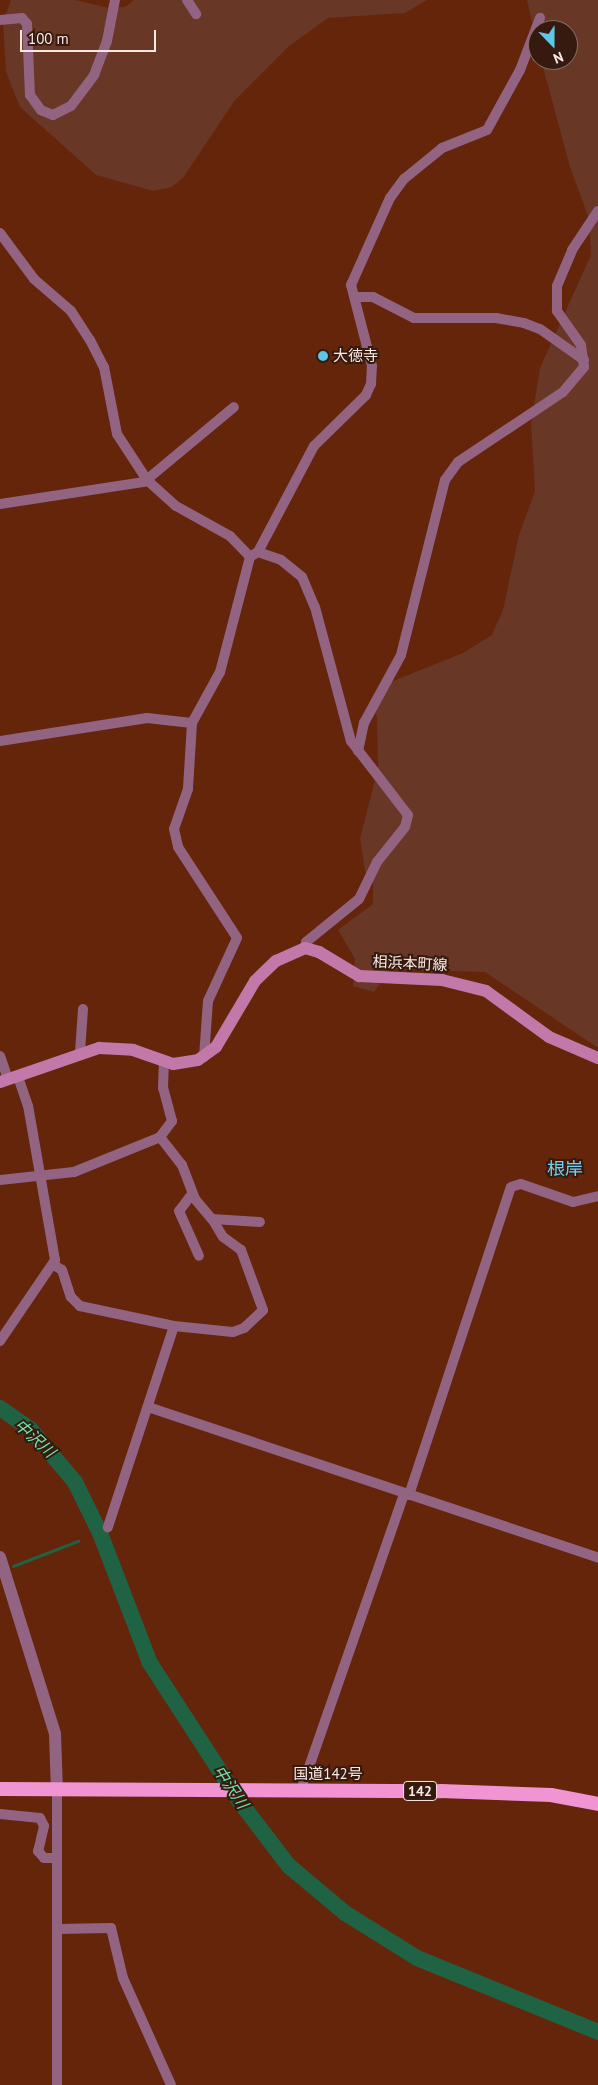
<!DOCTYPE html>
<html>
<head>
<meta charset="utf-8">
<style>
  body { margin:0 }
  #map { position:relative; width:598px; height:2085px; overflow:hidden; background:#64250b; font-family:"PT Sans","Noto Sans JP",sans-serif }
  div>[style] { position:absolute }
  .green>* { inset:0; background:#683725 }
  .stream>* { height:2.5px; margin:-1.25px; padding:0 1.25px; transform-origin:1.25px; border-radius:1.25px; background:#1f6244 }
  .river>* { height:16px; margin:-8px; padding:0 8px; transform-origin:8px; border-radius:8px; background:#1f6244 }
  .minor>* { height:10px; margin:-5px; padding:0 5px; transform-origin:5px; border-radius:5px; background:#936382 }
  .tertiary>* { height:12px; margin:-6px; padding:0 6px; transform-origin:6px; border-radius:6px; background:#936382 }
  .secondary>* { height:12px; margin:-6px; padding:0 6px; transform-origin:6px; border-radius:6px; background:#c278a9 }
  .trunk>* { height:14px; margin:-7px; padding:0 7px; transform-origin:7px; border-radius:7px; background:#f194d2 }
  .dots>* { width:14px; height:14px; translate:-50% -50%; box-sizing:border-box; border:2px solid #361a0f; border-radius:50% }
  span { translate:-50% -50%; white-space:nowrap; text-align:center; line-height:1.15; -webkit-text-stroke:4px #361a0f; paint-order:stroke }
  .shield-label span { padding:1px 4px; background:#361a0f; border:1px solid; border-radius:4px; -webkit-text-stroke-width:0 }
  .shield-label { font-size:14px; color:#faeae4; font-weight:700 }
  .poi-label { font-size:15px; color:#faeae4 }
  .left { translate:0 -50%; text-align:left }
  .street-label { font-size:15px; color:#faeae4 }
  .water-label { font-size:16px; color:#6fe5ac; font-style:italic }
  .quarter-label { font-size:18px; color:#71d1ef }
  .north { position:absolute; left:528px; top:20px; width:50px; height:50px; box-sizing:border-box; background:#361a0f; border:1px solid #846d64; border-radius:50%; rotate:158deg; font-size:14px; font-weight:700; line-height:20px; text-align:center; color:#faeae4 }
  .north::after { content:''; display:block; margin:auto; width:18px; height:22px; background:#5cc7e7; clip-path:polygon(50% 0,100% 100%,50% 72%,0 100%) }
  .scale { position:absolute; left:20px; top:30px; width:136px; height:22px; box-sizing:border-box; border:2px solid #faeae4; border-top:0; padding-left:6px; font-size:15px; line-height:18px; white-space:nowrap; color:#faeae4; -webkit-text-stroke:4px #361a0f; paint-order:stroke }
</style>
</head>
<body>
<div id="map">
  <div class="green">
    <div style="clip-path:polygon(11px 0,75px 0,109px 8px,125px 7px,134px 0,427px 0,405px 13px,328px 18px,289px 46px,235px 100px,183px 178px,172px 187px,153px 191px,96px 175px,20px 107px,6px 72px,3px 22px)"></div>
    <div style="clip-path:polygon(527px 0,598px 0,598px 1048px,485px 972px,390px 969px,374px 992px,353px 986px,355px 959px,338px 930px,373px 904px,373px 882px,366px 876px,360px 839px,378px 768px,377px 718px,371px 700px,378px 687px,463px 653px,492px 635px,503px 610px,519px 535px,535px 491px,531px 423px,540px 368px,591px 255px,589px 219px,570px 167px,541px 60px,568px 60px,568px 30px,538px 30px,538px 48px)"></div>
  </div>
  <div class="stream">
    <div style="left:95px;top:1535px;width:5px;rotate:-22deg"></div>
    <div style="left:13px;top:1566px;width:70px;rotate:-21deg"></div>
  </div>
  <div class="river">
    <div style="left:0;top:1408px;width:38px;rotate:35deg"></div>
    <div style="left:31px;top:1430px;width:68px;rotate:49.8deg"></div>
    <div style="left:75px;top:1482px;width:57px;rotate:63.9deg"></div>
    <div style="left:100px;top:1533px;width:139px;rotate:69deg"></div>
    <div style="left:150px;top:1663px;width:166px;rotate:57.1deg"></div>
    <div style="left:240px;top:1802px;width:81px;rotate:52.6deg"></div>
    <div style="left:289px;top:1866px;width:73px;rotate:40deg"></div>
    <div style="left:345px;top:1913px;width:85px;rotate:32deg"></div>
    <div style="left:417px;top:1958px;width:196px;rotate:22.2deg"></div>
  </div>
  <div class="minor">
    <div style="left:187px;top:0;width:17px;rotate:57deg"></div>
    <div style="left:0;top:20px;width:22px;rotate:-5deg"></div>
    <div style="left:22px;top:18px;width:8px;rotate:50deg"></div>
    <div style="left:27px;top:24px;width:71px;rotate:87.6deg"></div>
    <div style="left:30px;top:95px;width:19px;rotate:54deg"></div>
    <div style="left:41px;top:110px;width:13px;rotate:23deg"></div>
    <div style="left:53px;top:115px;width:20px;rotate:-27deg"></div>
    <div style="left:71px;top:106px;width:39px;rotate:-53deg"></div>
    <div style="left:94px;top:75px;width:36px;rotate:-69deg"></div>
    <div style="left:107px;top:41px;width:42px;rotate:-79deg"></div>
    <div style="left:0;top:233px;width:57px;rotate:53.5deg"></div>
    <div style="left:34px;top:279px;width:49px;rotate:40.9deg"></div>
    <div style="left:71px;top:311px;width:35px;rotate:57deg"></div>
    <div style="left:90px;top:340px;width:30px;rotate:63deg"></div>
    <div style="left:104px;top:367px;width:68px;rotate:79deg"></div>
    <div style="left:117px;top:434px;width:55px;rotate:56.9deg"></div>
    <div style="left:147px;top:480px;width:39px;rotate:42deg"></div>
    <div style="left:176px;top:506px;width:62px;rotate:29.1deg"></div>
    <div style="left:230px;top:536px;width:29px;rotate:46deg"></div>
    <div style="left:250px;top:557px;width:119px;rotate:104.6deg"></div>
    <div style="left:220px;top:672px;width:58px;rotate:118.8deg"></div>
    <div style="left:192px;top:723px;width:66px;rotate:93.5deg"></div>
    <div style="left:188px;top:789px;width:42px;rotate:109.3deg"></div>
    <div style="left:174px;top:829px;width:18px;rotate:77deg"></div>
    <div style="left:178px;top:847px;width:108px;rotate:57deg"></div>
    <div style="left:237px;top:938px;width:69px;rotate:114.7deg"></div>
    <div style="left:208px;top:1001px;width:56px;rotate:94.1deg"></div>
    <div style="left:355px;top:297px;width:18px"></div>
    <div style="left:373px;top:297px;width:46px;rotate:27.1deg"></div>
    <div style="left:414px;top:318px;width:82px"></div>
    <div style="left:496px;top:318px;width:28px;rotate:10deg"></div>
    <div style="left:524px;top:323px;width:17px;rotate:21deg"></div>
    <div style="left:540px;top:329px;width:54px;rotate:35.2deg"></div>
    <div style="left:0;top:504px;width:146px;rotate:-8.7deg"></div>
    <div style="left:144px;top:482px;width:117px;rotate:-39.8deg"></div>
    <div style="left:258px;top:552px;width:120px;rotate:-62.2deg"></div>
    <div style="left:314px;top:446px;width:73px;rotate:-44.4deg"></div>
    <div style="left:366px;top:395px;width:12px;rotate:-66deg"></div>
    <div style="left:371px;top:384px;width:18px;rotate:-87deg"></div>
    <div style="left:372px;top:366px;width:84px;rotate:-104.5deg"></div>
    <div style="left:351px;top:285px;width:95px;rotate:-65.9deg"></div>
    <div style="left:390px;top:198px;width:24px;rotate:-54deg"></div>
    <div style="left:404px;top:179px;width:49px;rotate:-39.2deg"></div>
    <div style="left:442px;top:148px;width:48px;rotate:-21.8deg"></div>
    <div style="left:487px;top:130px;width:68px;rotate:-61.2deg"></div>
    <div style="left:520px;top:70px;width:56px;rotate:-69deg"></div>
    <div style="left:253px;top:555px;width:6px;rotate:-31deg"></div>
    <div style="left:258px;top:552px;width:24px;rotate:19deg"></div>
    <div style="left:281px;top:560px;width:27px;rotate:39deg"></div>
    <div style="left:302px;top:577px;width:33px;rotate:67deg"></div>
    <div style="left:315px;top:607px;width:139px;rotate:75deg"></div>
    <div style="left:351px;top:741px;width:93px;rotate:52.4deg"></div>
    <div style="left:408px;top:815px;width:12px;rotate:104deg"></div>
    <div style="left:405px;top:827px;width:45px;rotate:128.7deg"></div>
    <div style="left:377px;top:862px;width:41px;rotate:115.9deg"></div>
    <div style="left:359px;top:899px;width:68px;rotate:140.9deg"></div>
    <div style="left:306px;top:942px;width:6px;rotate:99deg"></div>
    <div style="left:0;top:741px;width:149px;rotate:-8.9deg"></div>
    <div style="left:147px;top:718px;width:45px;rotate:6.3deg"></div>
    <div style="left:358px;top:751px;width:29px;rotate:-78deg"></div>
    <div style="left:364px;top:723px;width:77px;rotate:-61.4deg"></div>
    <div style="left:401px;top:655px;width:180px;rotate:-75.9deg"></div>
    <div style="left:445px;top:480px;width:22px;rotate:-54deg"></div>
    <div style="left:458px;top:462px;width:126px;rotate:-33.7deg"></div>
    <div style="left:563px;top:392px;width:33px;rotate:-50deg"></div>
    <div style="left:584px;top:367px;width:22px;rotate:-98deg"></div>
    <div style="left:581px;top:345px;width:42px;rotate:-125.2deg"></div>
    <div style="left:557px;top:311px;width:25px;rotate:-90deg"></div>
    <div style="left:557px;top:286px;width:39px;rotate:-67deg"></div>
    <div style="left:572px;top:250px;width:47px;rotate:-56.3deg"></div>
    <div style="left:80px;top:1052px;width:43px;rotate:-86deg"></div>
    <div style="left:0;top:1056px;width:24px;rotate:71deg"></div>
    <div style="left:160px;top:1137px;width:36px;rotate:52deg"></div>
    <div style="left:182px;top:1165px;width:36px;rotate:69deg"></div>
    <div style="left:195px;top:1199px;width:26px;rotate:50deg"></div>
    <div style="left:212px;top:1219px;width:48px;rotate:3.6deg"></div>
    <div style="left:0;top:1180px;width:74px;rotate:-6.2deg"></div>
    <div style="left:74px;top:1172px;width:93px;rotate:-22.1deg"></div>
    <div style="left:160px;top:1137px;width:20px;rotate:-53deg"></div>
    <div style="left:172px;top:1121px;width:34px;rotate:-105deg"></div>
    <div style="left:163px;top:1088px;width:25px;rotate:-88deg"></div>
    <div style="left:192px;top:1194px;width:21px;rotate:127deg"></div>
    <div style="left:179px;top:1211px;width:49px;rotate:66deg"></div>
    <div style="left:54px;top:1265px;width:9px;rotate:32deg"></div>
    <div style="left:62px;top:1270px;width:28px;rotate:72deg"></div>
    <div style="left:71px;top:1297px;width:13px;rotate:45deg"></div>
    <div style="left:80px;top:1306px;width:96px;rotate:12deg"></div>
    <div style="left:174px;top:1326px;width:212px;rotate:108.2deg"></div>
    <div style="left:174px;top:1326px;width:59px;rotate:5.8deg"></div>
    <div style="left:233px;top:1332px;width:12px;rotate:-20deg"></div>
    <div style="left:244px;top:1328px;width:26px;rotate:-43deg"></div>
    <div style="left:263px;top:1310px;width:64px;rotate:-110.1deg"></div>
    <div style="left:241px;top:1250px;width:22px;rotate:-144deg"></div>
    <div style="left:223px;top:1237px;width:21px;rotate:-121deg"></div>
    <div style="left:0;top:1341px;width:98px;rotate:-55.8deg"></div>
    <div style="left:55px;top:1260px;width:156px;rotate:-99.9deg"></div>
    <div style="left:28px;top:1106px;width:31px;rotate:-109deg"></div>
    <div style="left:148px;top:1407px;width:475px;rotate:18.5deg"></div>
    <div style="left:409px;top:1495px;width:324px;rotate:-71.7deg"></div>
    <div style="left:511px;top:1187px;width:10px;rotate:-17deg"></div>
    <div style="left:521px;top:1184px;width:55px;rotate:19.1deg"></div>
    <div style="left:573px;top:1202px;width:26px;rotate:-13deg"></div>
    <div style="left:57px;top:1790px;width:295px;rotate:90deg"></div>
    <div style="left:301px;top:1790px;width:313px;rotate:-70.8deg"></div>
    <div style="left:0;top:1814px;width:40px;rotate:5.7deg"></div>
    <div style="left:40px;top:1818px;width:9px;rotate:63deg"></div>
    <div style="left:44px;top:1826px;width:26px;rotate:103deg"></div>
    <div style="left:38px;top:1851px;width:9px;rotate:49deg"></div>
    <div style="left:44px;top:1858px;width:13px"></div>
    <div style="left:57px;top:1929px;width:54px;rotate:-1.1deg"></div>
    <div style="left:111px;top:1928px;width:51px;rotate:76.5deg"></div>
    <div style="left:123px;top:1978px;width:117px;rotate:65.8deg"></div>
  </div>
  <div class="tertiary">
    <div style="left:0;top:1557px;width:185px;rotate:72.7deg"></div>
    <div style="left:55px;top:1734px;width:56px;rotate:88deg"></div>
  </div>
  <div class="secondary">
    <div style="left:0;top:1082px;width:105px;rotate:-19deg"></div>
    <div style="left:99px;top:1048px;width:34px;rotate:3deg"></div>
    <div style="left:133px;top:1050px;width:42px;rotate:19.3deg"></div>
    <div style="left:173px;top:1064px;width:25px;rotate:-9deg"></div>
    <div style="left:198px;top:1060px;width:22px;rotate:-36deg"></div>
    <div style="left:216px;top:1047px;width:77px;rotate:-59.4deg"></div>
    <div style="left:255px;top:981px;width:29px;rotate:-44deg"></div>
    <div style="left:276px;top:961px;width:32px;rotate:-24deg"></div>
    <div style="left:305px;top:948px;width:15px;rotate:16deg"></div>
    <div style="left:319px;top:952px;width:47px;rotate:31deg"></div>
    <div style="left:359px;top:976px;width:83px;rotate:2.8deg"></div>
    <div style="left:442px;top:980px;width:45px;rotate:14deg"></div>
    <div style="left:486px;top:991px;width:78px;rotate:36.1deg"></div>
    <div style="left:549px;top:1037px;width:53px;rotate:23.2deg"></div>
  </div>
  <div class="trunk">
    <div style="left:0;top:1789px;width:441px;rotate:0.3deg"></div>
    <div style="left:441px;top:1791px;width:110px;rotate:2.1deg"></div>
    <div style="left:551px;top:1795px;width:48px;rotate:10.8deg"></div>
  </div>
  <div class="dots">
    <div style="left:323px;top:356px;background:#5cc7e7"></div>
  </div>
  <div class="shield-label">
    <span style="left:420px;top:1791px">142</span>
  </div>
  <div class="poi-label">
    <span class="left" style="left:333px;top:356px">大徳寺</span>
  </div>
  <div class="street-label">
    <span style="left:410px;top:963px;rotate:3deg">相浜本町線</span>
    <span style="left:328px;top:1774px">国道142号</span>
  </div>
  <div class="water-label">
    <span style="left:35px;top:1438px;rotate:42deg">中沢川</span>
    <span style="left:231px;top:1787px;rotate:56deg">中沢川</span>
  </div>
  <div class="quarter-label">
    <span style="left:565px;top:1169px">根岸</span>
  </div>
  <div class="north">N</div>
  <div class="scale">100 m</div>
</div>
</body>
</html>
